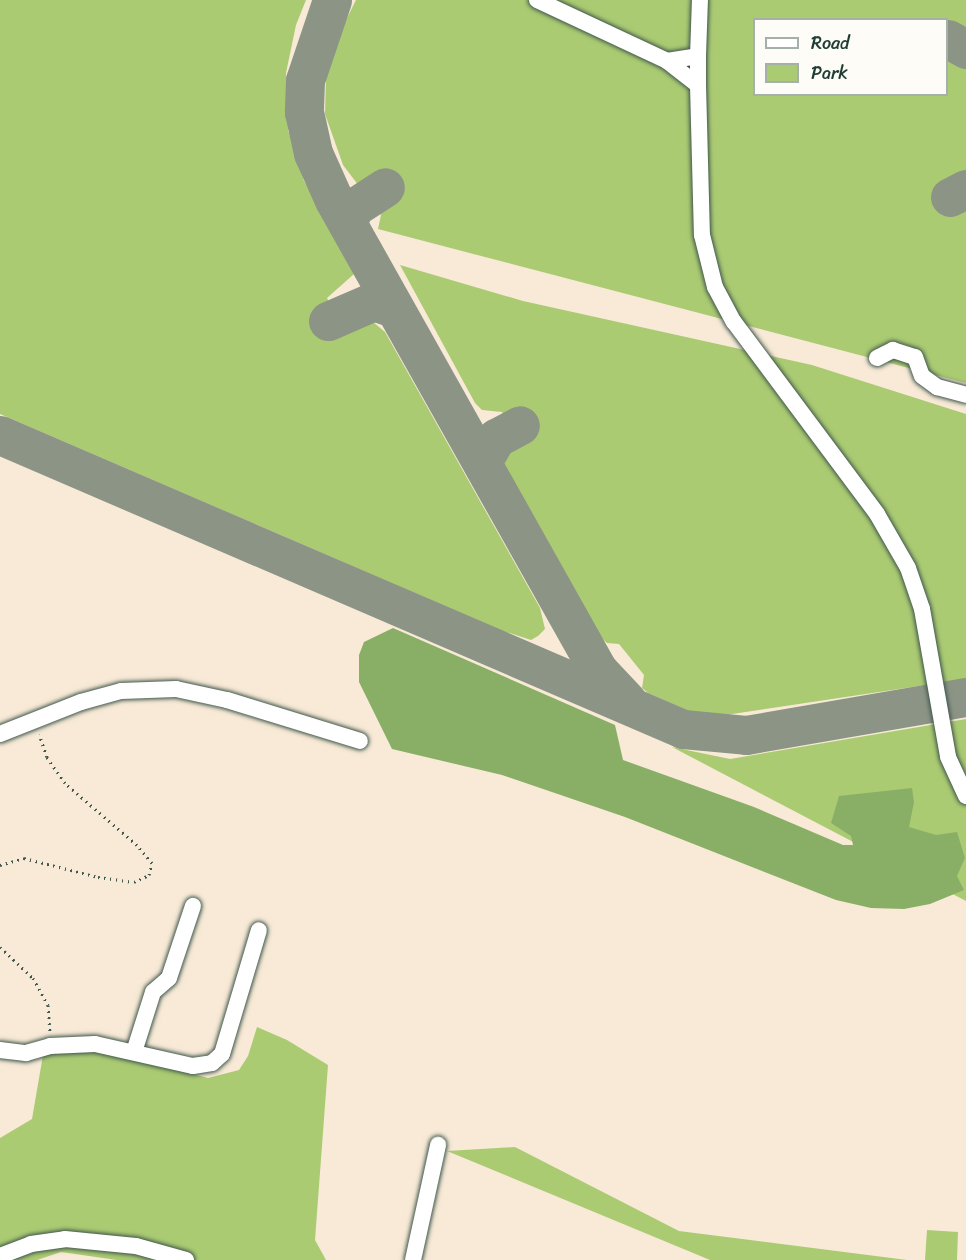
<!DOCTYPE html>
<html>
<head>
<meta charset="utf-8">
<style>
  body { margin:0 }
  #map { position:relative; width:966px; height:1260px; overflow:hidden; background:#f8ead7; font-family:Sriracha,sans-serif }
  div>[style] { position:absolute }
  .green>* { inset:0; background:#abcb73 }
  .forest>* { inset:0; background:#88af65 }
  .taxiway>* { height:39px; margin:-19.5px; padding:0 19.5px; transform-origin:19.5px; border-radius:19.5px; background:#8c9486 }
  .path>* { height:3px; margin-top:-1.5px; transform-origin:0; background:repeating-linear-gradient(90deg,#40574c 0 1.5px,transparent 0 6px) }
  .roads { filter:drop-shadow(0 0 2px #40574c) drop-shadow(0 0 2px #40574c) }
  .minor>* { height:16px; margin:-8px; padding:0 8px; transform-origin:8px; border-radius:8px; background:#fff }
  span { translate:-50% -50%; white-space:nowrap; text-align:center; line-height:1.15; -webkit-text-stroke:4.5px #fdfcf7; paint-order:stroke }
  .legend { position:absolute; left:753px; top:18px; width:195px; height:78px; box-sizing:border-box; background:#fdfcf7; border:2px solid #a4b0a9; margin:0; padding:8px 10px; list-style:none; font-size:18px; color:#1f3d34 }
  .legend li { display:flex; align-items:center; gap:12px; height:30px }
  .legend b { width:30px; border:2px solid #a4b0a9 }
</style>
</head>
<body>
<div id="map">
  <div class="green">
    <div style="clip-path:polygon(0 0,306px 0,296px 25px,286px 73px,288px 130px,304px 181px,352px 263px,354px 274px,327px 298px,345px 333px,373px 322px,385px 332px,540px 608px,545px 629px,538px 636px,531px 640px,503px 631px,0 414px)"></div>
    <div style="clip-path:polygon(evenodd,356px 0,966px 0,966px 383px,378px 229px,381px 215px,343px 165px,325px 114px,326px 76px,334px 44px,356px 0,754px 20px,946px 20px,946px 94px,754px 94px,754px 20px)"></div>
    <div style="clip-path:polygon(400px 265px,523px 301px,812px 365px,966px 414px,966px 679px,719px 716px,696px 714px,648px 693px,642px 688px,644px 675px,619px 644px,607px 643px,596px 633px,504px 467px,505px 458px,520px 444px,502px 412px,482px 410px,475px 403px)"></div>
    <div style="clip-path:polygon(966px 719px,966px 901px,672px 747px,730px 759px)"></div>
    <div style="clip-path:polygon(257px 1027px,287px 1040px,328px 1065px,315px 1240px,326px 1260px,117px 1260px,61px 1252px,37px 1260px,0 1260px,0 1138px,32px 1119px,43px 1055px,70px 1048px,127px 1056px,208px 1078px,239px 1070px,248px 1056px)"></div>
    <div style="clip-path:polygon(515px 1147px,679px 1231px,907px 1260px,710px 1260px,447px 1151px)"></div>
    <div style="clip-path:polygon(927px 1230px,958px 1232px,957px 1260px,925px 1260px)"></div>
  </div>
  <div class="forest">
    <div style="clip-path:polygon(393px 628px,615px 725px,623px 760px,754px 807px,843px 845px,853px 845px,851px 836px,831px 823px,839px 796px,912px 788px,914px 802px,909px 827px,936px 835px,957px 832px,965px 858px,957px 876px,964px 890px,930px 904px,904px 909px,871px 908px,836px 900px,625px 817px,502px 775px,392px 749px,359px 682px,359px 655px,364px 642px)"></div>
  </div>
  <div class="taxiway">
    <div style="left:332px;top:0;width:84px;rotate:108.6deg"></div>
    <div style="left:305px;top:80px;width:32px;rotate:92deg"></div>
    <div style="left:304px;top:112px;width:42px;rotate:77.6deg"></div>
    <div style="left:313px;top:153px;width:51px;rotate:65.9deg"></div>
    <div style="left:334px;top:200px;width:539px;rotate:60.68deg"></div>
    <div style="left:598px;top:670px;width:42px;rotate:46.9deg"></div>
    <div style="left:948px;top:39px;width:21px;rotate:29deg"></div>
    <div style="left:950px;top:197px;width:18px;rotate:-27deg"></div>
    <div style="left:350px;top:217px;width:9px;rotate:-72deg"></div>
    <div style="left:353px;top:208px;width:38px;rotate:-33deg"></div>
    <div style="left:328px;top:321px;width:50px;rotate:-23.5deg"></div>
    <div style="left:374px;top:301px;width:12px;rotate:20deg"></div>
    <div style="left:0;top:435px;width:744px;rotate:23.29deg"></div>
    <div style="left:683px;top:729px;width:63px;rotate:5.4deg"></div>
    <div style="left:746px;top:735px;width:223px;rotate:-9.8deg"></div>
    <div style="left:485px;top:457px;width:22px;rotate:-60deg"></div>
    <div style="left:496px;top:438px;width:27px;rotate:-28deg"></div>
  </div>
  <div class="path">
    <div style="left:0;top:865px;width:25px;rotate:-16deg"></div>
    <div style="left:24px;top:858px;width:76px;rotate:14.4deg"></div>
    <div style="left:98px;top:877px;width:36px;rotate:8deg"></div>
    <div style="left:134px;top:882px;width:17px;rotate:-25deg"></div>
    <div style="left:149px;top:875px;width:12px;rotate:-76deg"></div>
    <div style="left:152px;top:863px;width:23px;rotate:-130deg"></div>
    <div style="left:137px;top:845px;width:95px;rotate:-139.3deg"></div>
    <div style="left:65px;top:783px;width:32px;rotate:-125deg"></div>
    <div style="left:47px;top:757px;width:24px;rotate:-109deg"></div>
    <div style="left:0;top:947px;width:45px;rotate:43.2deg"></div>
    <div style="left:33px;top:978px;width:31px;rotate:61deg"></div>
    <div style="left:48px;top:1005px;width:27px;rotate:86deg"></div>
  </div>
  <div class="roads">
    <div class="minor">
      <div style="left:537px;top:0;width:144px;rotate:25.1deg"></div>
      <div style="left:667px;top:61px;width:31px;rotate:-9deg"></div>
      <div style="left:698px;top:56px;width:56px;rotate:-88deg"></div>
      <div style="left:667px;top:61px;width:39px;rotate:38deg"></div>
      <div style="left:698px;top:85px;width:29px;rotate:-90deg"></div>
      <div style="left:698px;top:85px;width:150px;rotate:88.5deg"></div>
      <div style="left:702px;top:235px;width:54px;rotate:76deg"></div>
      <div style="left:715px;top:287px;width:40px;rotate:62deg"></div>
      <div style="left:734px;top:322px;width:239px;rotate:53.3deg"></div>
      <div style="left:877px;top:514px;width:62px;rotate:60.1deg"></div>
      <div style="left:908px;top:568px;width:43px;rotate:71.1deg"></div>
      <div style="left:922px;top:609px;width:150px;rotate:80deg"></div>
      <div style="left:948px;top:757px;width:43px;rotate:65.2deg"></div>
      <div style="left:877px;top:358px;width:18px;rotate:-27deg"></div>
      <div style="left:893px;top:350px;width:23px;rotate:18deg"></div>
      <div style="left:915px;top:357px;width:20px;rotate:70deg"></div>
      <div style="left:922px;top:376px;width:19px;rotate:36deg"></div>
      <div style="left:937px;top:387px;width:30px;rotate:15deg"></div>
      <div style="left:0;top:734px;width:87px;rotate:-21.6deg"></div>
      <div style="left:81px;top:702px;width:41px;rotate:-15.4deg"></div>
      <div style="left:121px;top:691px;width:55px;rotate:-2.1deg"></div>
      <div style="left:176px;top:689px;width:52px;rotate:12.2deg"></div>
      <div style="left:227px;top:700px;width:139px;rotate:17.1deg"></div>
      <div style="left:0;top:1050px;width:26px;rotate:7deg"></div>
      <div style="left:26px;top:1053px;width:25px;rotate:-16deg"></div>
      <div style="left:50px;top:1046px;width:45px;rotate:-2.5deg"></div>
      <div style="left:95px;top:1044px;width:100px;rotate:12.7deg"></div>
      <div style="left:193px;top:1066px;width:19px;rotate:-9deg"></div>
      <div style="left:212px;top:1063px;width:13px;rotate:-42deg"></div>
      <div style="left:222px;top:1054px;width:129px;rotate:-73.4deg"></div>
      <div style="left:134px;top:1052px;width:63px;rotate:-72.4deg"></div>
      <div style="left:153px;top:992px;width:21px;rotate:-41deg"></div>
      <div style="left:169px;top:978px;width:76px;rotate:-71.6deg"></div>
      <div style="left:0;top:1256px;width:33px;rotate:-21deg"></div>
      <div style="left:31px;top:1244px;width:34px;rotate:-8deg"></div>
      <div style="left:65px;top:1239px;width:71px;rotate:5.6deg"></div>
      <div style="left:136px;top:1246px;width:52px;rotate:15.6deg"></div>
      <div style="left:413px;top:1260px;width:118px;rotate:-77.7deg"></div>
    </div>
  </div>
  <ul class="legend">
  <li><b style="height:8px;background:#fff"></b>Road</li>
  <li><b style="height:16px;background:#abcb73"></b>Park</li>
  </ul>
</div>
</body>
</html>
